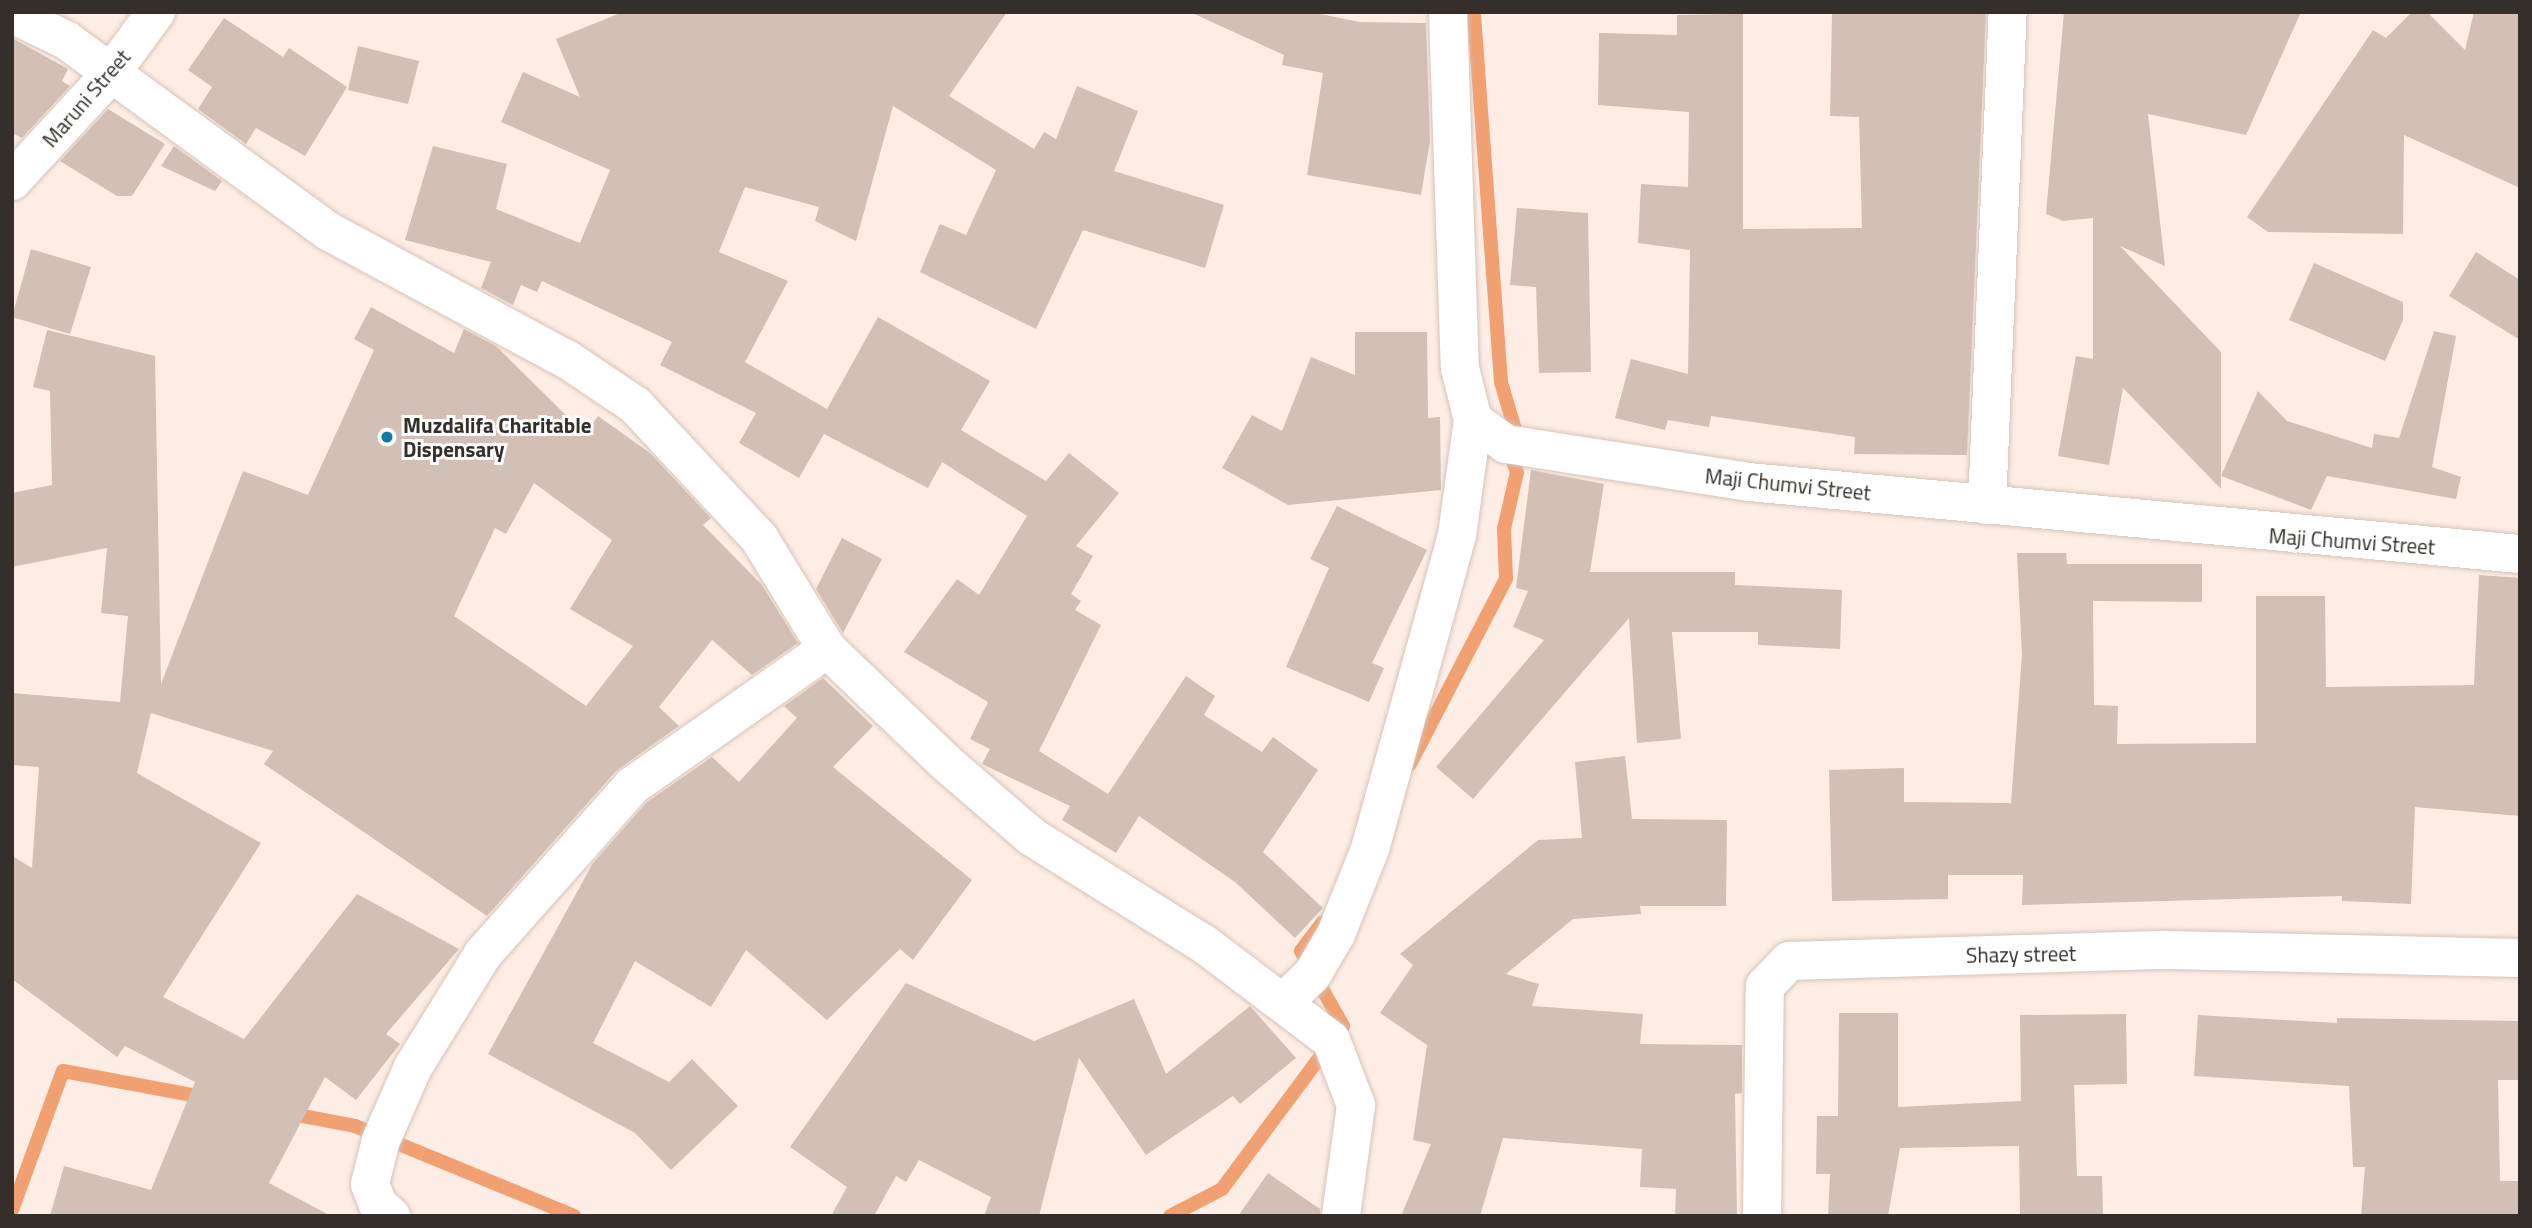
<!DOCTYPE html>
<html>
<head>
<meta charset="utf-8">
<style>
  body { margin:0 }
  #map { position:relative; width:2532px; height:1228px; overflow:hidden; background:#fdede5; font-family:"Titillium Web",sans-serif }
  div>[style] { position:absolute }
  .stream>* { height:14px; margin:-7px; padding:0 7px; transform-origin:7px; border-radius:7px; background:#f1a072 }
  .building>* { inset:0; background:#d2bfb5 }
  .roads { filter:drop-shadow(0 0 2px #d6c3b8) drop-shadow(0 0 2px #d6c3b8) }
  .minor>* { height:38px; margin:-19px; padding:0 19px; transform-origin:19px; border-radius:19px; background:#fff }
  .dots>* { width:19px; height:19px; translate:-50% -50%; box-sizing:border-box; border:4px solid #fefefe; border-radius:50% }
  span { translate:-50% -50%; white-space:nowrap; text-align:center; line-height:1.15; -webkit-text-stroke:6px #fefefe; paint-order:stroke }
  .street-label { font-size:21px; color:#352e2a }
  .poi-label { font-size:21px; color:#352e2a; font-weight:700 }
  .left { translate:0 -50%; text-align:left }
  .frame { position:absolute; inset:0; border:14px solid #352e2a; pointer-events:none }
</style>
</head>
<body>
<div id="map">
  <div class="stream">
    <div style="left:1410px;top:764px;width:208px;rotate:-62.6deg"></div>
    <div style="left:1506px;top:579px;width:50px;rotate:-92.3deg"></div>
    <div style="left:1504px;top:529px;width:58px;rotate:-77.2deg"></div>
    <div style="left:1517px;top:472px;width:30px;rotate:-111deg"></div>
    <div style="left:1506px;top:444px;width:15px;rotate:-48deg"></div>
    <div style="left:1516px;top:433px;width:53px;rotate:-106.4deg"></div>
    <div style="left:1501px;top:382px;width:371px;rotate:-94.2deg"></div>
    <div style="left:287px;top:1113px;width:69px;rotate:10.8deg"></div>
    <div style="left:355px;top:1126px;width:237px;rotate:22.3deg"></div>
    <div style="left:12px;top:1210px;width:148px;rotate:-69.9deg"></div>
    <div style="left:63px;top:1071px;width:147px;rotate:10.5deg"></div>
    <div style="left:1170px;top:1216px;width:59px;rotate:-27.4deg"></div>
    <div style="left:1222px;top:1189px;width:203px;rotate:-53.4deg"></div>
    <div style="left:1343px;top:1026px;width:86px;rotate:-119.2deg"></div>
    <div style="left:1301px;top:951px;width:36px;rotate:-53deg"></div>
  </div>
  <div class="building">
    <div style="clip-path:polygon(623px 12px,1007px 12px,949px 96px,1034px 149px,1044px 132px,1056px 139px,1077px 86px,1138px 111px,1114px 171px,1224px 205px,1205px 268px,1083px 230px,1036px 329px,920px 272px,940px 224px,966px 235px,996px 170px,893px 106px,856px 241px,815px 221px,819px 207px,745px 187px,719px 252px,788px 281px,745px 362px,827px 409px,878px 317px,990px 381px,961px 430px,1046px 481px,1069px 453px,1119px 493px,1076px 546px,1093px 556px,1071px 594px,1081px 601px,1075px 610px,1101px 625px,1039px 751px,1108px 794px,1186px 676px,1215px 696px,1204px 715px,1262px 752px,1273px 737px,1318px 770px,1263px 852px,1323px 908px,1295px 938px,1235px 882px,1139px 816px,1116px 853px,1062px 820px,1070px 806px,982px 764px,990px 749px,970px 739px,988px 702px,904px 652px,957px 579px,979px 595px,1027px 516px,942px 462px,928px 488px,824px 434px,799px 478px,739px 443px,756px 413px,660px 365px,672px 342px,542px 281px,537px 292px,521px 285px,513px 305px,481px 288px,491px 262px,405px 240px,433px 146px,507px 164px,496px 209px,580px 243px,610px 170px,501px 122px,523px 72px,580px 97px,556px 39px)"></div>
    <div style="clip-path:polygon(1190px 12px,1310px 12px,1360px 22px,1426px 23px,1430px 141px,1421px 195px,1307px 175px,1323px 73px,1282px 65px,1284px 55px)"></div>
    <div style="clip-path:polygon(1937px 12px,1986px 12px,1967px 455px,1854px 454px,1855px 437px,1711px 416px,1709px 427px,1668px 420px,1665px 430px,1615px 418px,1631px 359px,1688px 374px,1690px 250px,1638px 243px,1641px 184px,1688px 187px,1689px 112px,1598px 105px,1599px 33px,1677px 35px,1677px 15px,1743px 14px,1743px 229px,1862px 228px,1859px 117px,1830px 116px,1832px 14px)"></div>
    <div style="clip-path:polygon(2064px 12px,2301px 12px,2246px 135px,2148px 114px,2165px 266px,2120px 246px,2221px 352px,2221px 489px,2123px 388px,2109px 465px,2058px 456px,2076px 356px,2093px 359px,2093px 218px,2063px 221px,2046px 214px)"></div>
    <div style="clip-path:polygon(2412px 12px,2427px 12px,2465px 50px,2474px 12px,2520px 12px,2520px 188px,2404px 135px,2403px 234px,2268px 232px,2247px 217px,2373px 30px,2386px 38px)"></div>
    <div style="clip-path:polygon(224px 18px,283px 57px,289px 48px,347px 87px,305px 156px,256px 128px,246px 144px,198px 109px,212px 87px,188px 70px)"></div>
    <div style="clip-path:polygon(12px 38px,68px 69px,62px 81px,70px 86px,22px 138px,12px 133px)"></div>
    <div style="clip-path:polygon(358px 46px,419px 61px,408px 104px,348px 90px)"></div>
    <div style="clip-path:polygon(108px 109px,165px 144px,132px 196px,117px 196px,60px 161px)"></div>
    <div style="clip-path:polygon(174px 146px,222px 181px,215px 191px,161px 166px)"></div>
    <div style="clip-path:polygon(1517px 208px,1588px 213px,1591px 372px,1539px 373px,1536px 287px,1510px 285px)"></div>
    <div style="clip-path:polygon(31px 249px,91px 267px,70px 334px,12px 317px)"></div>
    <div style="clip-path:polygon(2476px 252px,2520px 280px,2520px 340px,2449px 296px)"></div>
    <div style="clip-path:polygon(2314px 263px,2403px 302px,2403px 320px,2385px 361px,2289px 320px)"></div>
    <div style="clip-path:polygon(evenodd,371px 307px,454px 353px,464px 329px,496px 346px,585px 434px,598px 416px,650px 453px,711px 518px,703px 525px,762px 585px,798px 643px,752px 675px,712px 640px,659px 707px,679px 726px,616px 771px,487px 916px,264px 764px,273px 751px,151px 713px,137px 773px,261px 843px,163px 997px,244px 1039px,357px 894px,459px 949px,386px 1034px,400px 1044px,356px 1100px,325px 1077px,269px 1183px,331px 1216px,50px 1216px,64px 1166px,151px 1190px,195px 1082px,125px 1046px,117px 1057px,12px 979px,12px 856px,32px 868px,39px 767px,12px 765px,12px 693px,120px 702px,128px 616px,101px 613px,107px 548px,12px 567px,12px 493px,52px 485px,50px 391px,33px 387px,47px 330px,155px 356px,161px 684px,243px 471px,308px 495px,374px 350px,354px 339px,371px 307px,534px 483px,612px 540px,570px 609px,633px 646px,586px 706px,454px 616px,495px 528px,506px 534px,534px 483px)"></div>
    <div style="clip-path:polygon(2434px 331px,2456px 336px,2432px 467px,2461px 477px,2456px 499px,2327px 476px,2311px 510px,2221px 476px,2258px 391px,2287px 421px,2372px 448px,2374px 434px,2399px 438px)"></div>
    <div style="clip-path:polygon(1355px 332px,1427px 332px,1428px 418px,1440px 417px,1441px 490px,1288px 505px,1222px 468px,1252px 415px,1282px 431px,1311px 357px,1355px 375px)"></div>
    <div style="clip-path:polygon(1531px 470px,1604px 484px,1590px 572px,1735px 572px,1735px 585px,1842px 590px,1840px 649px,1758px 645px,1758px 632px,1672px 632px,1681px 739px,1637px 743px,1629px 618px,1473px 799px,1436px 767px,1544px 640px,1513px 627px,1528px 591px,1516px 588px)"></div>
    <div style="clip-path:polygon(1337px 506px,1427px 550px,1372px 663px,1384px 668px,1369px 702px,1286px 667px,1329px 568px,1310px 559px)"></div>
    <div style="clip-path:polygon(842px 538px,882px 559px,843px 633px,816px 589px)"></div>
    <div style="clip-path:polygon(2017px 553px,2066px 553px,2067px 564px,2202px 564px,2202px 602px,2093px 601px,2094px 705px,2118px 706px,2117px 744px,2256px 743px,2256px 596px,2325px 596px,2326px 687px,2474px 685px,2479px 575px,2520px 578px,2520px 816px,2415px 807px,2411px 904px,2342px 901px,2342px 896px,2022px 905px,2023px 875px,1948px 875px,1948px 899px,1832px 901px,1829px 770px,1904px 768px,1904px 802px,2011px 803px,2022px 655px)"></div>
    <div style="clip-path:polygon(823px 678px,873px 726px,833px 767px,972px 880px,913px 960px,900px 949px,827px 1020px,746px 950px,711px 1007px,635px 961px,593px 1043px,669px 1082px,692px 1059px,738px 1106px,671px 1170px,635px 1133px,488px 1054px,593px 863px,647px 802px,712px 757px,739px 782px,797px 718px,784px 706px)"></div>
    <div style="clip-path:polygon(1625px 756px,1632px 819px,1727px 820px,1726px 906px,1640px 906px,1641px 914px,1573px 919px,1506px 974px,1539px 984px,1532px 1006px,1643px 1014px,1640px 1044px,1742px 1045px,1742px 1093px,1735px 1094px,1737px 1216px,1675px 1216px,1676px 1189px,1640px 1187px,1642px 1149px,1503px 1138px,1480px 1216px,1401px 1216px,1431px 1144px,1413px 1140px,1427px 1045px,1380px 1013px,1413px 965px,1400px 954px,1538px 840px,1582px 838px,1575px 762px)"></div>
    <div style="clip-path:polygon(906px 983px,1034px 1041px,1134px 999px,1166px 1074px,1250px 1006px,1296px 1058px,1240px 1104px,1233px 1096px,1146px 1155px,1079px 1058px,1039px 1216px,984px 1216px,991px 1197px,919px 1160px,906px 1182px,896px 1176px,874px 1216px,831px 1216px,847px 1187px,790px 1147px)"></div>
    <div style="clip-path:polygon(1839px 1013px,1898px 1013px,1898px 1107px,2021px 1101px,2020px 1015px,2126px 1014px,2127px 1084px,2074px 1085px,2077px 1176px,2102px 1176px,2103px 1215px,2020px 1216px,2019px 1146px,1900px 1148px,1888px 1216px,1828px 1216px,1830px 1174px,1816px 1174px,1817px 1116px,1838px 1116px)"></div>
    <div style="clip-path:polygon(2198px 1015px,2337px 1023px,2337px 1018px,2520px 1021px,2520px 1080px,2498px 1080px,2500px 1181px,2520px 1181px,2520px 1216px,2361px 1216px,2365px 1167px,2353px 1167px,2349px 1086px,2194px 1076px)"></div>
    <div style="clip-path:polygon(1268px 1173px,1320px 1209px,1320px 1216px,1238px 1216px)"></div>
  </div>
  <div class="roads">
    <div class="minor">
      <div style="left:1448px;top:12px;width:356px;rotate:88.1deg"></div>
      <div style="left:1460px;top:368px;width:54px;rotate:76deg"></div>
      <div style="left:1473px;top:420px;width:41px;rotate:36deg"></div>
      <div style="left:1506px;top:444px;width:246px;rotate:8.9deg"></div>
      <div style="left:1749px;top:482px;width:774px;rotate:5.34deg"></div>
      <div style="left:12px;top:14px;width:60px;rotate:25.7deg"></div>
      <div style="left:66px;top:40px;width:324px;rotate:36.1deg"></div>
      <div style="left:328px;top:231px;width:272px;rotate:28.3deg"></div>
      <div style="left:568px;top:360px;width:81px;rotate:33.9deg"></div>
      <div style="left:635px;top:405px;width:182px;rotate:47deg"></div>
      <div style="left:759px;top:538px;width:130px;rotate:58.5deg"></div>
      <div style="left:827px;top:649px;width:162px;rotate:43.7deg"></div>
      <div style="left:944px;top:761px;width:116px;rotate:40.8deg"></div>
      <div style="left:1032px;top:837px;width:203px;rotate:31.9deg"></div>
      <div style="left:1204px;top:944px;width:159px;rotate:37.1deg"></div>
      <div style="left:1331px;top:1040px;width:70px;rotate:69deg"></div>
      <div style="left:1356px;top:1105px;width:112px;rotate:97.7deg"></div>
      <div style="left:12px;top:181px;width:143px;rotate:-47.3deg"></div>
      <div style="left:109px;top:76px;width:79px;rotate:-53.7deg"></div>
      <div style="left:1987px;top:505px;width:493px;rotate:-87.6deg"></div>
      <div style="left:1286px;top:1000px;width:36px;rotate:-44deg"></div>
      <div style="left:1312px;top:975px;width:48px;rotate:-59.7deg"></div>
      <div style="left:1336px;top:934px;width:92px;rotate:-68.2deg"></div>
      <div style="left:1370px;top:849px;width:326px;rotate:-74.5deg"></div>
      <div style="left:1457px;top:535px;width:116px;rotate:-82.1deg"></div>
      <div style="left:391px;top:1216px;width:17px;rotate:-140deg"></div>
      <div style="left:378px;top:1205px;width:22px;rotate:-111deg"></div>
      <div style="left:370px;top:1184px;width:45px;rotate:-76deg"></div>
      <div style="left:381px;top:1140px;width:80px;rotate:-66.3deg"></div>
      <div style="left:413px;top:1067px;width:133px;rotate:-58.2deg"></div>
      <div style="left:483px;top:954px;width:225px;rotate:-48.4deg"></div>
      <div style="left:632px;top:786px;width:238px;rotate:-35.1deg"></div>
      <div style="left:1762px;top:1216px;width:230px;rotate:-89.3deg"></div>
      <div style="left:1765px;top:986px;width:35px;rotate:-46deg"></div>
      <div style="left:1789px;top:961px;width:377px;rotate:-1.7deg"></div>
      <div style="left:2166px;top:950px;width:354px;rotate:1.3deg"></div>
    </div>
  </div>
  <div class="dots">
    <div style="left:387px;top:437px;background:#0c7da6"></div>
  </div>
  <div class="street-label">
    <span style="left:86px;top:98px;rotate:-49deg">Maruni Street</span>
    <span style="left:1788px;top:484px;rotate:6deg">Maji Chumvi Street</span>
    <span style="left:2352px;top:541px;rotate:4deg">Maji Chumvi Street</span>
    <span style="left:2021px;top:954px;rotate:-1deg">Shazy street</span>
  </div>
  <div class="poi-label">
    <span class="left" style="left:403px;top:437px">Muzdalifa Charitable<br>Dispensary</span>
  </div>
  <div class="frame"></div>
</div>
</body>
</html>
